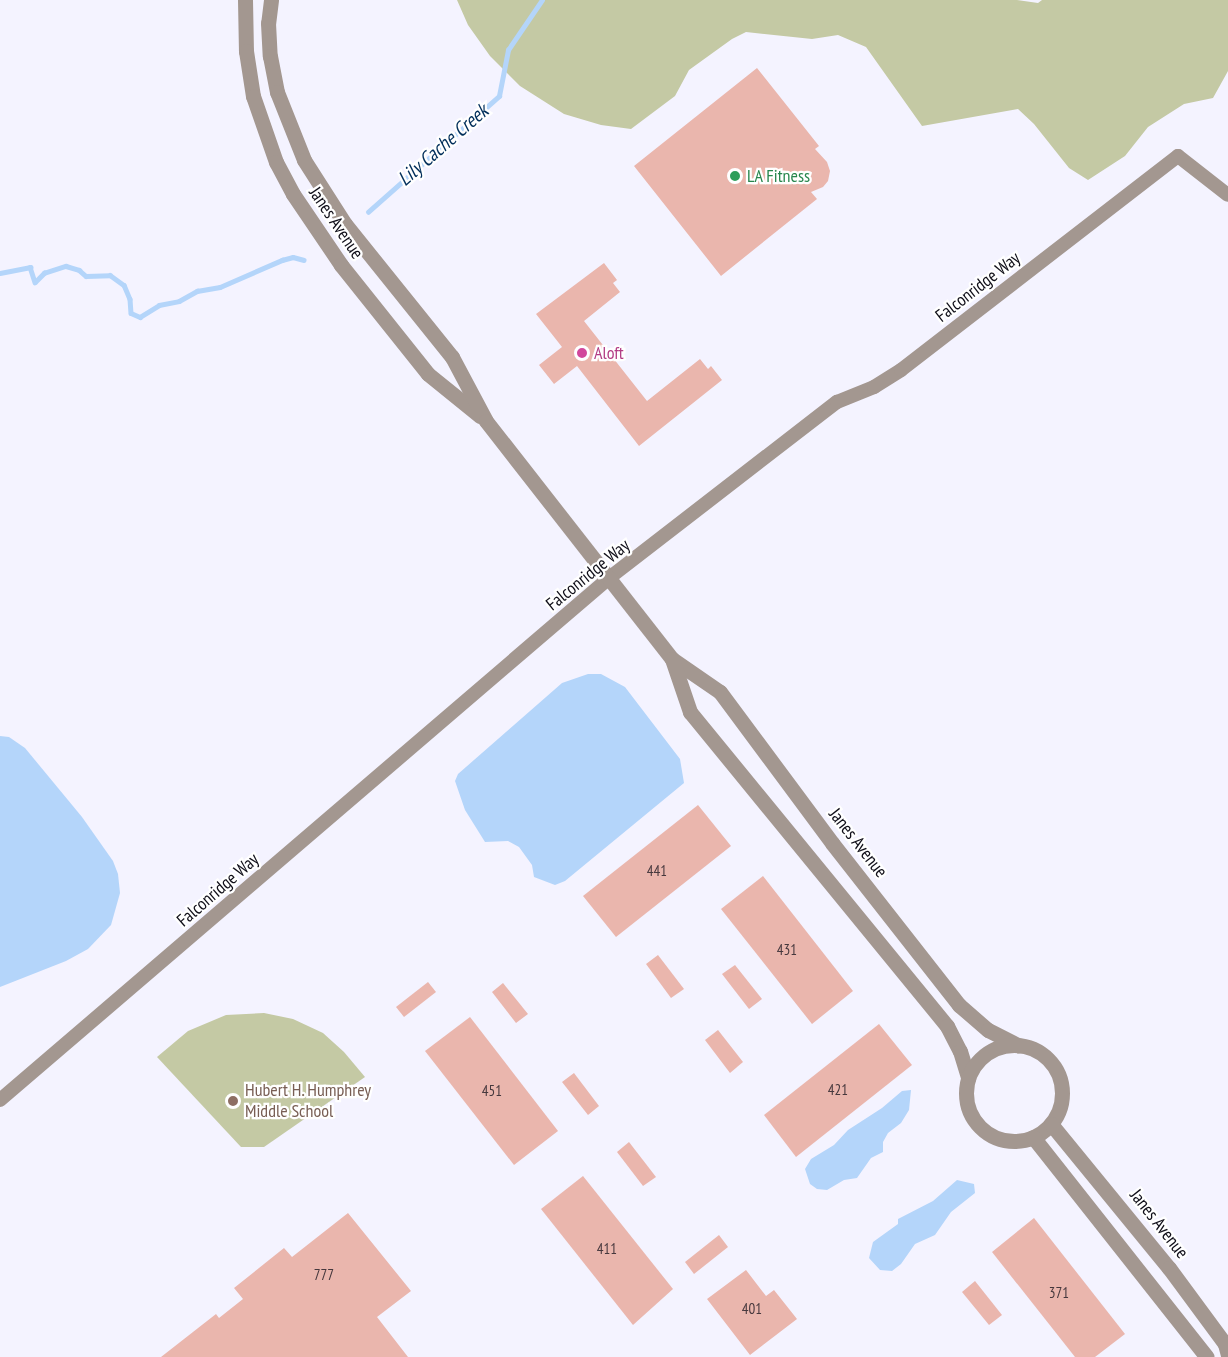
<!DOCTYPE html>
<html>
<head>
<meta charset="utf-8">
<style>
  body { margin:0 }
  #map { position:relative; width:1228px; height:1357px; overflow:hidden; background:#f4f3ff; font-family:"PT Sans Narrow",sans-serif }
  div>[style] { position:absolute }
  .green>* { inset:0; background:#c4c9a4 }
  .water>* { inset:0; background:#b4d5fa }
  .stream>* { height:4.5px; margin:-2.25px; padding:0 2.25px; transform-origin:2.25px; border-radius:2.25px; background:#b4d5fa }
  .building>* { inset:0; background:#eab6ad }
  .minor>* { height:14px; margin:-7px; padding:0 7px; transform-origin:7px; border-radius:7px; background:#a39790 }
  .tertiary>* { height:15px; margin:-7.5px; padding:0 7.5px; transform-origin:7.5px; border-radius:7.5px; background:#a39790 }
  .tertiary>.ring { margin:-7.5px; padding:0; box-sizing:content-box; background:none; border:15px solid #a39790; border-radius:50% }
  .dots>* { width:16px; height:16px; translate:-50% -50%; box-sizing:border-box; border:3px solid #fff; border-radius:50% }
  span { translate:-50% -50%; white-space:nowrap; text-align:center; line-height:1.15; -webkit-text-stroke:4.5px #fff; paint-order:stroke }
  .number-label { font-size:15px; color:#46383d }
  .number-label span { -webkit-text-stroke-width:0 }
  .leisure-label { font-size:18px; color:#27864d }
  .left { translate:0 -50%; text-align:left }
  .street-label { font-size:18px; color:#0f0e18 }
  .hotel-label { font-size:18px; color:#b23c85 }
  .education-label { font-size:18px; color:#785e54 }
  .water-label { font-size:20px; color:#002e5a; font-style:italic }
</style>
</head>
<body>
<div id="map">
  <div class="green">
    <div style="clip-path:polygon(457px 0,1017px 0,1038px 3px,1042px 0,1228px 0,1228px 71px,1213px 98px,1184px 104px,1148px 127px,1125px 156px,1088px 180px,1069px 168px,1034px 124px,1018px 109px,922px 126px,866px 47px,838px 35px,812px 39px,746px 32px,732px 39px,689px 70px,675px 96px,631px 129px,601px 125px,564px 114px,520px 86px,490px 56px,468px 25px)"></div>
    <div style="clip-path:polygon(264px 1013px,293px 1019px,323px 1033px,344px 1052px,365px 1077px,264px 1147px,241px 1147px,157px 1057px,188px 1031px,226px 1015px)"></div>
  </div>
  <div class="water">
    <div style="clip-path:polygon(588px 674px,601px 674px,625px 687px,680px 759px,684px 783px,565px 881px,555px 885px,534px 877px,532px 865px,519px 847px,508px 841px,485px 842px,465px 810px,455px 781px,458px 774px,562px 683px)"></div>
    <div style="clip-path:polygon(0 736px,9px 737px,25px 748px,82px 817px,113px 861px,118px 874px,120px 893px,111px 925px,88px 949px,66px 961px,0 987px)"></div>
    <div style="clip-path:polygon(911px 1090px,909px 1110px,901px 1123px,888px 1133px,883px 1142px,883px 1152px,871px 1158px,857px 1178px,844px 1180px,827px 1190px,817px 1189px,810px 1184px,805px 1169px,811px 1159px,834px 1145px,848px 1130px,882px 1108px,902px 1091px)"></div>
    <div style="clip-path:polygon(957px 1180px,974px 1184px,975px 1193px,951px 1212px,935px 1235px,915px 1244px,901px 1264px,892px 1271px,880px 1270px,869px 1258px,873px 1242px,898px 1224px,898px 1219px,933px 1201px)"></div>
  </div>
  <div class="stream">
    <div style="left:368px;top:212px;width:175px;rotate:-41.5deg"></div>
    <div style="left:499px;top:96px;width:47px;rotate:-78.9deg"></div>
    <div style="left:508px;top:50px;width:60px;rotate:-55.8deg"></div>
    <div style="left:0;top:273px;width:31px;rotate:-11deg"></div>
    <div style="left:30px;top:267px;width:16px;rotate:72deg"></div>
    <div style="left:35px;top:282px;width:13px;rotate:-45deg"></div>
    <div style="left:44px;top:273px;width:23px;rotate:-18deg"></div>
    <div style="left:66px;top:266px;width:14px;rotate:17deg"></div>
    <div style="left:79px;top:270px;width:9px;rotate:41deg"></div>
    <div style="left:86px;top:276px;width:24px;rotate:-2deg"></div>
    <div style="left:110px;top:275px;width:17px;rotate:36deg"></div>
    <div style="left:124px;top:285px;width:15px;rotate:67deg"></div>
    <div style="left:130px;top:299px;width:14px;rotate:86deg"></div>
    <div style="left:131px;top:313px;width:10px;rotate:24deg"></div>
    <div style="left:140px;top:317px;width:22px;rotate:-32deg"></div>
    <div style="left:159px;top:305px;width:20px;rotate:-11deg"></div>
    <div style="left:179px;top:301px;width:21px;rotate:-29deg"></div>
    <div style="left:197px;top:291px;width:23px;rotate:-10deg"></div>
    <div style="left:220px;top:287px;width:68px;rotate:-23.5deg"></div>
    <div style="left:282px;top:260px;width:11px;rotate:-15deg"></div>
    <div style="left:293px;top:257px;width:11px;rotate:15deg"></div>
  </div>
  <div class="building">
    <div style="clip-path:polygon(757px 68px,819px 146px,815px 149px,827px 162px,830px 171px,828px 181px,823px 187px,811px 192px,817px 199px,721px 276px,634px 166px)"></div>
    <div style="clip-path:polygon(604px 263px,617px 280px,613px 283px,620px 292px,584px 321px,647px 401px,700px 359px,708px 369px,711px 366px,722px 380px,639px 446px,577px 366px,554px 384px,539px 365px,562px 347px,536px 314px)"></div>
    <div style="clip-path:polygon(698px 805px,731px 846px,616px 937px,583px 896px)"></div>
    <div style="clip-path:polygon(763px 876px,853px 991px,812px 1024px,721px 909px)"></div>
    <div style="clip-path:polygon(658px 955px,684px 989px,671px 998px,646px 964px)"></div>
    <div style="clip-path:polygon(735px 965px,762px 999px,749px 1009px,722px 974px)"></div>
    <div style="clip-path:polygon(428px 982px,436px 992px,404px 1017px,396px 1007px)"></div>
    <div style="clip-path:polygon(503px 983px,528px 1014px,516px 1023px,492px 992px)"></div>
    <div style="clip-path:polygon(470px 1017px,558px 1131px,514px 1165px,425px 1051px)"></div>
    <div style="clip-path:polygon(879px 1024px,912px 1065px,796px 1157px,764px 1115px)"></div>
    <div style="clip-path:polygon(718px 1030px,743px 1062px,730px 1073px,705px 1040px)"></div>
    <div style="clip-path:polygon(574px 1073px,599px 1106px,588px 1115px,562px 1082px)"></div>
    <div style="clip-path:polygon(629px 1142px,656px 1177px,643px 1186px,617px 1152px)"></div>
    <div style="clip-path:polygon(583px 1176px,673px 1289px,633px 1325px,541px 1209px)"></div>
    <div style="clip-path:polygon(348px 1213px,411px 1291px,377px 1317px,408px 1357px,161px 1357px,216px 1314px,219px 1318px,243px 1299px,234px 1288px,284px 1248px,292px 1257px)"></div>
    <div style="clip-path:polygon(1034px 1218px,1125px 1334px,1095px 1357px,1075px 1357px,992px 1252px)"></div>
    <div style="clip-path:polygon(719px 1235px,728px 1247px,694px 1274px,685px 1262px)"></div>
    <div style="clip-path:polygon(746px 1270px,766px 1296px,774px 1290px,797px 1319px,750px 1355px,707px 1299px)"></div>
    <div style="clip-path:polygon(975px 1281px,1002px 1315px,989px 1325px,962px 1292px)"></div>
  </div>
  <div class="minor">
    <div style="left:0;top:1100px;width:802px;rotate:-40.6deg"></div>
    <div style="left:609px;top:578px;width:288px;rotate:-37.7deg"></div>
    <div style="left:837px;top:402px;width:40px;rotate:-22deg"></div>
    <div style="left:874px;top:387px;width:32px;rotate:-32deg"></div>
    <div style="left:901px;top:370px;width:350px;rotate:-37.7deg"></div>
    <div style="left:1178px;top:156px;width:63px;rotate:38deg"></div>
  </div>
  <div class="tertiary">
    <div style="left:245px;top:0;width:51px;rotate:88.9deg"></div>
    <div style="left:246px;top:51px;width:46px;rotate:81.2deg"></div>
    <div style="left:253px;top:96px;width:70px;rotate:70.8deg"></div>
    <div style="left:276px;top:162px;width:36px;rotate:62deg"></div>
    <div style="left:293px;top:194px;width:86px;rotate:55.9deg"></div>
    <div style="left:341px;top:265px;width:139px;rotate:51.4deg"></div>
    <div style="left:428px;top:374px;width:67px;rotate:38.9deg"></div>
    <div style="left:271px;top:0;width:23px;rotate:97deg"></div>
    <div style="left:268px;top:23px;width:33px;rotate:87deg"></div>
    <div style="left:270px;top:56px;width:37px;rotate:79deg"></div>
    <div style="left:277px;top:92px;width:73px;rotate:68.3deg"></div>
    <div style="left:304px;top:160px;width:76px;rotate:57.4deg"></div>
    <div style="left:345px;top:224px;width:171px;rotate:51.2deg"></div>
    <div style="left:452px;top:357px;width:72px;rotate:62deg"></div>
    <div style="left:486px;top:421px;width:302px;rotate:52deg"></div>
    <div style="left:672px;top:659px;width:58px;rotate:34.5deg"></div>
    <div style="left:720px;top:692px;width:188px;rotate:53.4deg"></div>
    <div style="left:832px;top:843px;width:206px;rotate:51.9deg"></div>
    <div style="left:959px;top:1005px;width:38px;rotate:41deg"></div>
    <div style="left:988px;top:1030px;width:34px;rotate:27deg"></div>
    <div style="left:672px;top:659px;width:56px;rotate:71.2deg"></div>
    <div style="left:690px;top:712px;width:406px;rotate:50.7deg"></div>
    <div style="left:947px;top:1026px;width:28px;rotate:63deg"></div>
    <div style="left:960px;top:1051px;width:28px;rotate:73deg"></div>
    <div class="ring" style="left:966px;top:1045px;width:81px;height:81px"></div>
    <div style="left:1051px;top:1124px;width:186px;rotate:50.7deg"></div>
    <div style="left:1169px;top:1268px;width:94px;rotate:53.6deg"></div>
    <div style="left:1225px;top:1344px;width:11px;rotate:75deg"></div>
    <div style="left:1033px;top:1137px;width:280px;rotate:51.7deg"></div>
  </div>
  <div class="dots">
    <div style="left:735px;top:176px;background:#2e9e5b"></div>
    <div style="left:582px;top:353px;background:#d1479c"></div>
    <div style="left:233px;top:1101px;background:#8d6e63"></div>
  </div>
  <div class="number-label">
    <span style="left:657px;top:871px">441</span>
    <span style="left:787px;top:950px">431</span>
    <span style="left:838px;top:1090px">421</span>
    <span style="left:492px;top:1091px">451</span>
    <span style="left:607px;top:1249px">411</span>
    <span style="left:324px;top:1275px">777</span>
    <span style="left:1059px;top:1293px">371</span>
    <span style="left:752px;top:1309px">401</span>
  </div>
  <div class="leisure-label">
    <span class="left" style="left:747px;top:176px">LA Fitness</span>
  </div>
  <div class="street-label">
    <span style="left:336px;top:223px;rotate:56deg">Janes Avenue</span>
    <span style="left:978px;top:287px;rotate:-38deg">Falconridge Way</span>
    <span style="left:588px;top:575px;rotate:-39deg">Falconridge Way</span>
    <span style="left:858px;top:843px;rotate:52deg">Janes Avenue</span>
    <span style="left:218px;top:890px;rotate:-41deg">Falconridge Way</span>
    <span style="left:1159px;top:1224px;rotate:52deg">Janes Avenue</span>
  </div>
  <div class="hotel-label">
    <span class="left" style="left:594px;top:353px">Aloft</span>
  </div>
  <div class="education-label">
    <span class="left" style="left:245px;top:1101px">Hubert H. Humphrey<br>Middle School</span>
  </div>
  <div class="water-label">
    <span style="left:443px;top:145px;rotate:-41deg">Lily Cache Creek</span>
  </div>
</div>
</body>
</html>
